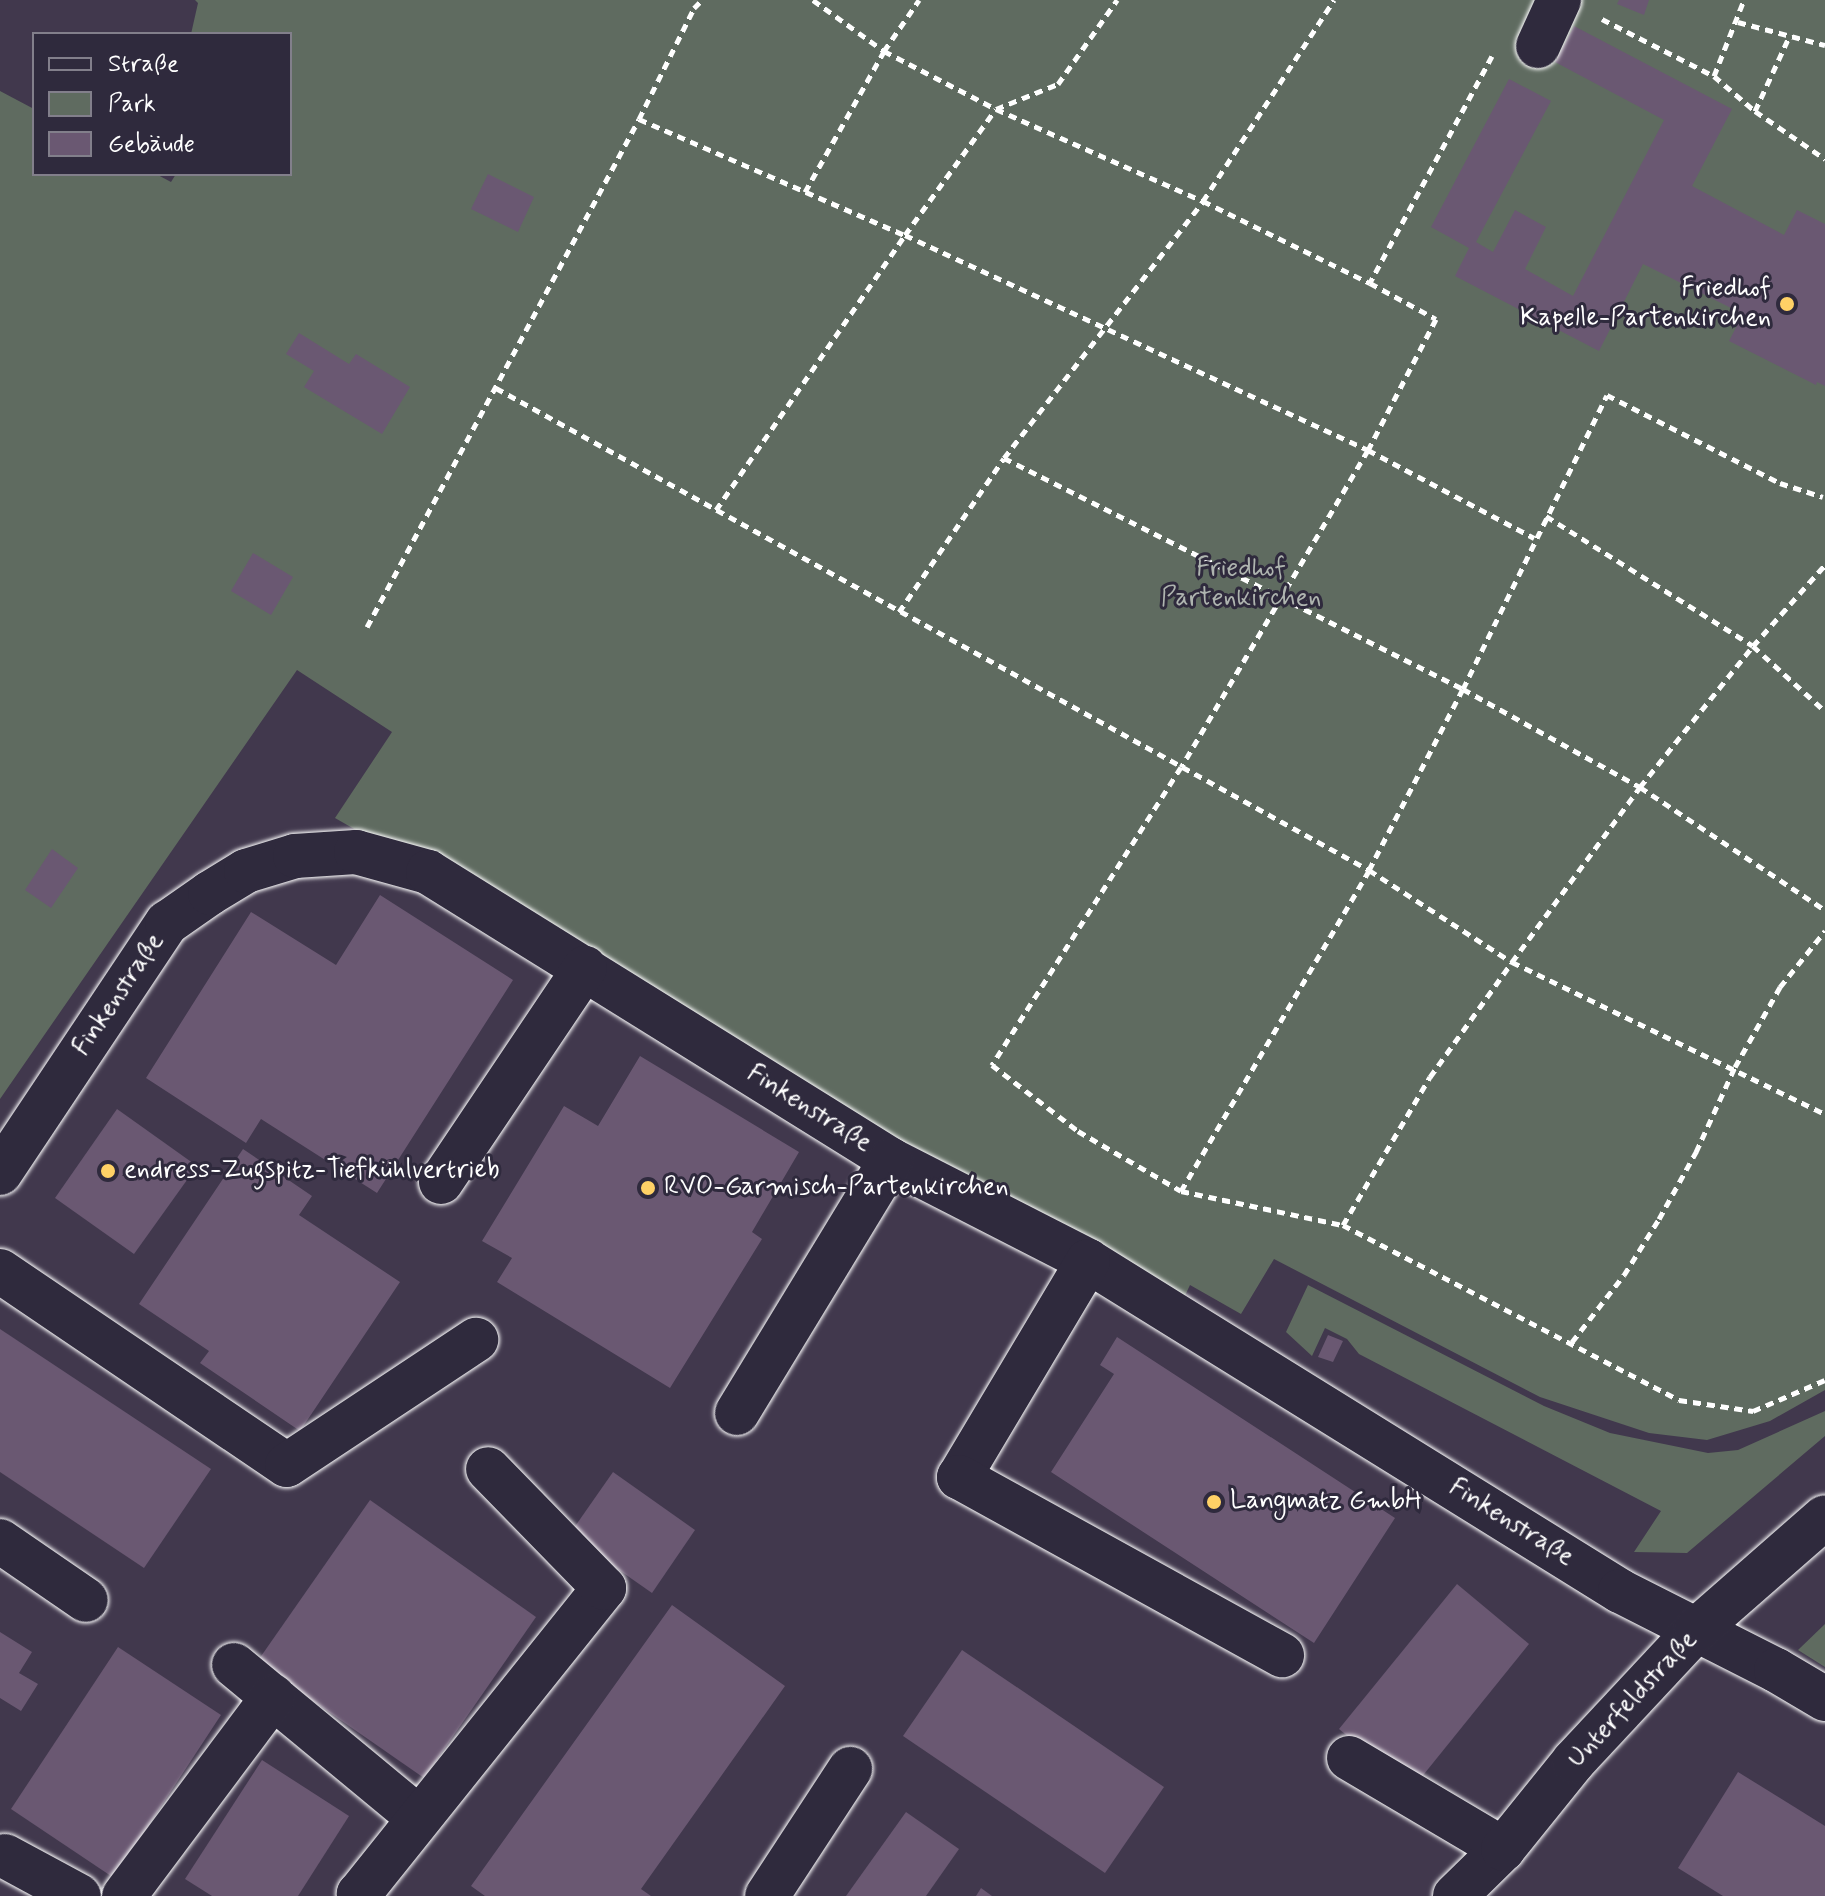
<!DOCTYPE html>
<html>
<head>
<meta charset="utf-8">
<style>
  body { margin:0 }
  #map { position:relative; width:1825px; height:1896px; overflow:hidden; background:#41384d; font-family:Mynerve,sans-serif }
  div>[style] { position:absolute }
  .green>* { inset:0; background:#5f6b60 }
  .building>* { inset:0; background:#6a5872 }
  .path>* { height:5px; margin-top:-2.5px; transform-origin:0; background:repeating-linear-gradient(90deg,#fff 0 8px,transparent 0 14px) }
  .roads { filter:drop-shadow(0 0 2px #fff) drop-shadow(0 0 2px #fff) }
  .minor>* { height:44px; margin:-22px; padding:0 22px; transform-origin:22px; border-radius:22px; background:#2f2a3d }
  .dots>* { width:22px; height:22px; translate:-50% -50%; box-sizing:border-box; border:4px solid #2f2a3d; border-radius:50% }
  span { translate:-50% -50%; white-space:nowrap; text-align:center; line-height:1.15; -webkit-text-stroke:6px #2f2a3d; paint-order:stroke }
  .poi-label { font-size:26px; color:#fff }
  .right { translate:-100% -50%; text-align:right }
  .left { translate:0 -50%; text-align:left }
  .park-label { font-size:26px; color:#afb5b0 }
  .street-label { font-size:26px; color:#fff }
  .legend { position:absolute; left:32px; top:32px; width:260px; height:144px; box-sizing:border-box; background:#2f2a3d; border:2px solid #827f8b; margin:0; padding:10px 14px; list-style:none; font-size:24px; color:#fff }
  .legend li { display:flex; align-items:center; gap:16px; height:40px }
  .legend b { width:40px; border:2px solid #827f8b }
</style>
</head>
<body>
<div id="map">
  <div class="green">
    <div style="clip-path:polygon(195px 0,1825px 0,1825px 1390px,1770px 1421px,1707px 1440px,1649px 1433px,1540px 1397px,1274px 1259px,1241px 1314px,1190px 1285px,1182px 1302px,335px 818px,392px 732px,297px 670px,0 1099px,0 91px,34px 109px,34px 174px,156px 174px,171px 182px,176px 174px,290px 174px,290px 34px,191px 34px,198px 3px)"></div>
    <div style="clip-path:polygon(1308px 1285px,1544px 1406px,1610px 1433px,1708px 1453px,1738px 1450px,1825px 1411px,1825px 1436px,1687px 1553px,1634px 1552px,1661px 1511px,1359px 1354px,1347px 1339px,1325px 1328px,1312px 1356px,1286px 1332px)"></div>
    <div style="clip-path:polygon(1825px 1624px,1825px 1667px,1798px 1650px)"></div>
  </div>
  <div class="building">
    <div style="clip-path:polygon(1619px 0,1649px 0,1644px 15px,1617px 4px)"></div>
    <div style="clip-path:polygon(1574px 26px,1732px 109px,1692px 186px,1784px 235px,1797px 210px,1825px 224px,1825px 386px,1817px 382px,1816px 385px,1729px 341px,1743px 314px,1643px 264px,1599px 351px,1455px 276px,1469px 248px,1431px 227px,1509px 79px,1551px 101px,1476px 242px,1493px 252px,1515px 210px,1546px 227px,1525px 269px,1573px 296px,1664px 120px,1555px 62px)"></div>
    <div style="clip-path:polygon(488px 174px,534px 197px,518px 232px,471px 209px)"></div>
    <div style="clip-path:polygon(299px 333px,349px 364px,356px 354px,410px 387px,382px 434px,304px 387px,314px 371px,286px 354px)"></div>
    <div style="clip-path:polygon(253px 553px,293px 577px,271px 615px,231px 591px)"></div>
    <div style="clip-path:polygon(52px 849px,78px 868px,51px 908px,25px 890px)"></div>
    <div style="clip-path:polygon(380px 895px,513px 980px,377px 1193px,261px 1119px,246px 1143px,146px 1078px,251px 912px,336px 965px)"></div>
    <div style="clip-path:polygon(640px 1056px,799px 1152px,752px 1232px,762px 1239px,670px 1388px,497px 1282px,512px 1258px,482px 1241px,564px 1106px,598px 1126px)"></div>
    <div style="clip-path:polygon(117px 1109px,197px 1166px,134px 1254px,55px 1198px)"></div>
    <div style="clip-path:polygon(243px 1149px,312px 1196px,299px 1215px,400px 1282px,300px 1431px,200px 1363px,209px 1351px,139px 1304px)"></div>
    <div style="clip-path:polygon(0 1329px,211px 1469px,144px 1568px,0 1472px)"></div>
    <div style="clip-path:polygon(1328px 1335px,1343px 1341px,1333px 1362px,1318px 1357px)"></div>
    <div style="clip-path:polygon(1117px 1337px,1395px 1518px,1314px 1643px,1051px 1472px,1114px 1374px,1100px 1365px)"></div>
    <div style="clip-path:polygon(613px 1472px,695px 1530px,652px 1593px,569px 1535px)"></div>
    <div style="clip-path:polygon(370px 1500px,536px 1617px,424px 1778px,257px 1662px)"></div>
    <div style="clip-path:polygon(1457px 1584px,1529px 1644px,1412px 1789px,1339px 1729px)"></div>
    <div style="clip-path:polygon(672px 1605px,785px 1686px,641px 1889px,651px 1896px,485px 1896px,471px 1886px)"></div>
    <div style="clip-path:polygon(0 1632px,32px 1652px,19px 1673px,38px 1684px,21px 1711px,0 1698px)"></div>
    <div style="clip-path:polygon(118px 1647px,221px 1715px,114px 1878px,11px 1809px)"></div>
    <div style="clip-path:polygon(962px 1650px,1164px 1787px,1105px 1873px,903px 1736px)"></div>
    <div style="clip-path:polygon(262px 1760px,349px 1816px,298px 1896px,212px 1896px,185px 1879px)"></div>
    <div style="clip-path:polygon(1738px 1772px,1825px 1826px,1825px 1896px,1723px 1896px,1678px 1868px)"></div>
    <div style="clip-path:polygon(906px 1812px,959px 1849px,926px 1896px,846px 1896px)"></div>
    <div style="clip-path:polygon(981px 1888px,992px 1896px,976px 1896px)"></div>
  </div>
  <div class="path">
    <div style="left:813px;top:0;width:87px;rotate:35.7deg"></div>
    <div style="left:884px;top:51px;width:126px;rotate:27.4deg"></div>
    <div style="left:996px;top:109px;width:227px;rotate:24deg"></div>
    <div style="left:1203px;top:201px;width:186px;rotate:26.2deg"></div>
    <div style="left:1602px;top:19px;width:126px;rotate:27deg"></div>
    <div style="left:1714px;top:76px;width:54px;rotate:40.5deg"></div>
    <div style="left:1755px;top:111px;width:85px;rotate:34.4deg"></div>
    <div style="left:1738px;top:22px;width:90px;rotate:14.8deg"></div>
    <div style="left:1492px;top:56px;width:258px;rotate:118.3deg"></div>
    <div style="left:1370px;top:283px;width:75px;rotate:28.6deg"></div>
    <div style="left:1436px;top:319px;width:148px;rotate:117.4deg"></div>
    <div style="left:1368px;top:450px;width:368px;rotate:120.5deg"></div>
    <div style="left:1181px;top:767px;width:353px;rotate:122.4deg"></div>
    <div style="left:992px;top:1065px;width:108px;rotate:37.5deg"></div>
    <div style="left:1078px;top:1131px;width:119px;rotate:30.2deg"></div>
    <div style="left:1181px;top:1191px;width:166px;rotate:11.9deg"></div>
    <div style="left:1343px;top:1225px;width:379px;rotate:27.5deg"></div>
    <div style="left:1679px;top:1400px;width:75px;rotate:8.5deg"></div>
    <div style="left:1753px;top:1411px;width:78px;rotate:-23.3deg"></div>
    <div style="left:1714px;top:76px;width:82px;rotate:-68.5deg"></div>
    <div style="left:1755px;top:111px;width:84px;rotate:-65.3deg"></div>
    <div style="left:639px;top:119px;width:290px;rotate:23.6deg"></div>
    <div style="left:905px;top:235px;width:510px;rotate:24.91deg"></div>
    <div style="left:1368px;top:450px;width:188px;rotate:27.9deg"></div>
    <div style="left:805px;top:192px;width:162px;rotate:-60.7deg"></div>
    <div style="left:884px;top:51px;width:62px;rotate:-55.5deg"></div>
    <div style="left:496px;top:388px;width:997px;rotate:28.9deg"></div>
    <div style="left:1369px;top:870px;width:170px;rotate:32.8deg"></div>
    <div style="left:1512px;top:962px;width:348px;rotate:25.9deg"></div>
    <div style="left:1004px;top:458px;width:514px;rotate:26.71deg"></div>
    <div style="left:1463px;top:689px;width:202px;rotate:29deg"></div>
    <div style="left:1640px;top:787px;width:222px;rotate:33.6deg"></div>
    <div style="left:716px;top:510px;width:334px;rotate:-55.5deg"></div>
    <div style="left:905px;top:235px;width:155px;rotate:-54.2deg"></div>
    <div style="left:996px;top:109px;width:67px;rotate:-22deg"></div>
    <div style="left:1058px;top:84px;width:103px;rotate:-54.9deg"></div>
    <div style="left:1546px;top:516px;width:244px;rotate:32.1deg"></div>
    <div style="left:1753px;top:646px;width:97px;rotate:42.1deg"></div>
    <div style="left:899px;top:612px;width:186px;rotate:-55.7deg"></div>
    <div style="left:1004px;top:458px;width:325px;rotate:-52.2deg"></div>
    <div style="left:1203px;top:201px;width:240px;rotate:-56.9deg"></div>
    <div style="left:367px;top:627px;width:576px;rotate:-61.83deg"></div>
    <div style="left:639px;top:119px;width:124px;rotate:-63.6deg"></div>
    <div style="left:694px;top:8px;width:11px;rotate:-45deg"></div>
    <div style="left:1181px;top:1191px;width:372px;rotate:-59.6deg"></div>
    <div style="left:1369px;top:870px;width:204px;rotate:-62.6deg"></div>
    <div style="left:1463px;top:689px;width:327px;rotate:-63.9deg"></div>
    <div style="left:1607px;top:395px;width:194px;rotate:27deg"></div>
    <div style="left:1780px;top:483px;width:45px;rotate:18deg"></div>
    <div style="left:1343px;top:1225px;width:172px;rotate:-59.6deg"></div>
    <div style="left:1430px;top:1077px;width:141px;rotate:-54.5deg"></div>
    <div style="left:1512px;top:962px;width:217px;rotate:-53.8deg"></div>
    <div style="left:1640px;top:787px;width:181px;rotate:-51.3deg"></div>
    <div style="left:1753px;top:646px;width:108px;rotate:-48.4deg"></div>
    <div style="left:1572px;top:1342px;width:85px;rotate:-52.2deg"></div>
    <div style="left:1624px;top:1275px;width:66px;rotate:-58deg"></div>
    <div style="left:1659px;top:1219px;width:77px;rotate:-61.1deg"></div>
    <div style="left:1696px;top:1152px;width:94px;rotate:-65.4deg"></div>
    <div style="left:1735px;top:1067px;width:92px;rotate:-60.6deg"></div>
    <div style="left:1780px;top:987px;width:72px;rotate:-51.2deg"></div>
  </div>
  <div class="roads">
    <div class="minor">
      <div style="left:1538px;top:46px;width:51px;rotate:-65.5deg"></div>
      <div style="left:0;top:1173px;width:301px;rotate:-56.3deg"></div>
      <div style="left:167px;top:923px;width:52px;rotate:-34.9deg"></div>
      <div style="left:210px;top:893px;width:42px;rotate:-31.4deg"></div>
      <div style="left:246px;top:871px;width:51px;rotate:-17deg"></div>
      <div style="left:295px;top:856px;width:61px;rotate:-3.8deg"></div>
      <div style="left:356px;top:852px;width:75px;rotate:15.5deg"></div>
      <div style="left:428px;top:872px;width:545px;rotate:31.88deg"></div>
      <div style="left:891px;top:1160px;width:221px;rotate:27.1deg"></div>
      <div style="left:1088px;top:1261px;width:626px;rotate:31.81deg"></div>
      <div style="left:1620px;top:1591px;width:175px;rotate:26.9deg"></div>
      <div style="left:1776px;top:1670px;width:57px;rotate:30.6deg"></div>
      <div style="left:441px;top:1182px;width:258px;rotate:-56.1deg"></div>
      <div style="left:1088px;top:1261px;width:252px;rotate:120.8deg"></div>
      <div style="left:959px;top:1477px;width:369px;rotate:28.9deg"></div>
      <div style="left:0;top:1271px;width:346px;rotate:34.1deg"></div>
      <div style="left:287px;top:1465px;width:227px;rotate:-33.5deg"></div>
      <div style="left:737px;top:1413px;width:296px;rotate:-58.7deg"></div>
      <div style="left:0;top:1541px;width:104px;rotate:34.5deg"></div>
      <div style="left:234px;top:1665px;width:240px;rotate:39.6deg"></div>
      <div style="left:1349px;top:1758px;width:179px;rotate:30.6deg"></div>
      <div style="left:5px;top:1856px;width:84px;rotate:28.4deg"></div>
      <div style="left:124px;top:1896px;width:249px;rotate:-53.2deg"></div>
      <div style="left:362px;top:1896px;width:4px;rotate:-146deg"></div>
      <div style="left:359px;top:1894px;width:392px;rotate:-51.3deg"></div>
      <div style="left:604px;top:1588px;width:166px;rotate:-134.3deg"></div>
      <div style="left:767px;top:1896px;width:152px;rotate:-56.8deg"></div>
      <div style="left:1455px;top:1896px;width:67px;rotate:-44.4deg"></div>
      <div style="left:1503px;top:1849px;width:113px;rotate:-51.1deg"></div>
      <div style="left:1574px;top:1761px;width:179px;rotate:-47deg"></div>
      <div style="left:1696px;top:1630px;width:171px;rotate:-41.2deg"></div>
    </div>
  </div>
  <div class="dots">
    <div style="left:1787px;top:304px;background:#ffd166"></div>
    <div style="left:108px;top:1171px;background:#ffd166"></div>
    <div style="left:648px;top:1188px;background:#ffd166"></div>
    <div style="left:1214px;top:1502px;background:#ffd166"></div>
  </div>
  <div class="poi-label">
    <span class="right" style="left:1771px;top:304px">Friedhof<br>Kapelle-Partenkirchen</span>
    <span class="left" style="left:124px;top:1171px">endress-Zugspitz-Tiefkühlvertrieb</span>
    <span class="left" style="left:664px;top:1188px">RVO-Garmisch-Partenkirchen</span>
    <span class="left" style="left:1230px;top:1502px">Langmatz GmbH</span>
  </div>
  <div class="park-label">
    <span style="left:1241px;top:584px">Friedhof<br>Partenkirchen</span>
  </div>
  <div class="street-label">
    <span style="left:119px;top:995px;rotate:-56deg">Finkenstraße</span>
    <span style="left:809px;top:1109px;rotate:32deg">Finkenstraße</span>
    <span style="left:1511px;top:1523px;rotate:32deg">Finkenstraße</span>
    <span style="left:1633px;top:1700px;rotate:-47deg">Unterfeldstraße</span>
  </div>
  <ul class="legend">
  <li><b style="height:10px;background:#2f2a3d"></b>Straße</li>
  <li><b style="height:22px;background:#5f6b60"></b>Park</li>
  <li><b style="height:22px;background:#6a5872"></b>Gebäude</li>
  </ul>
</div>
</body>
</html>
